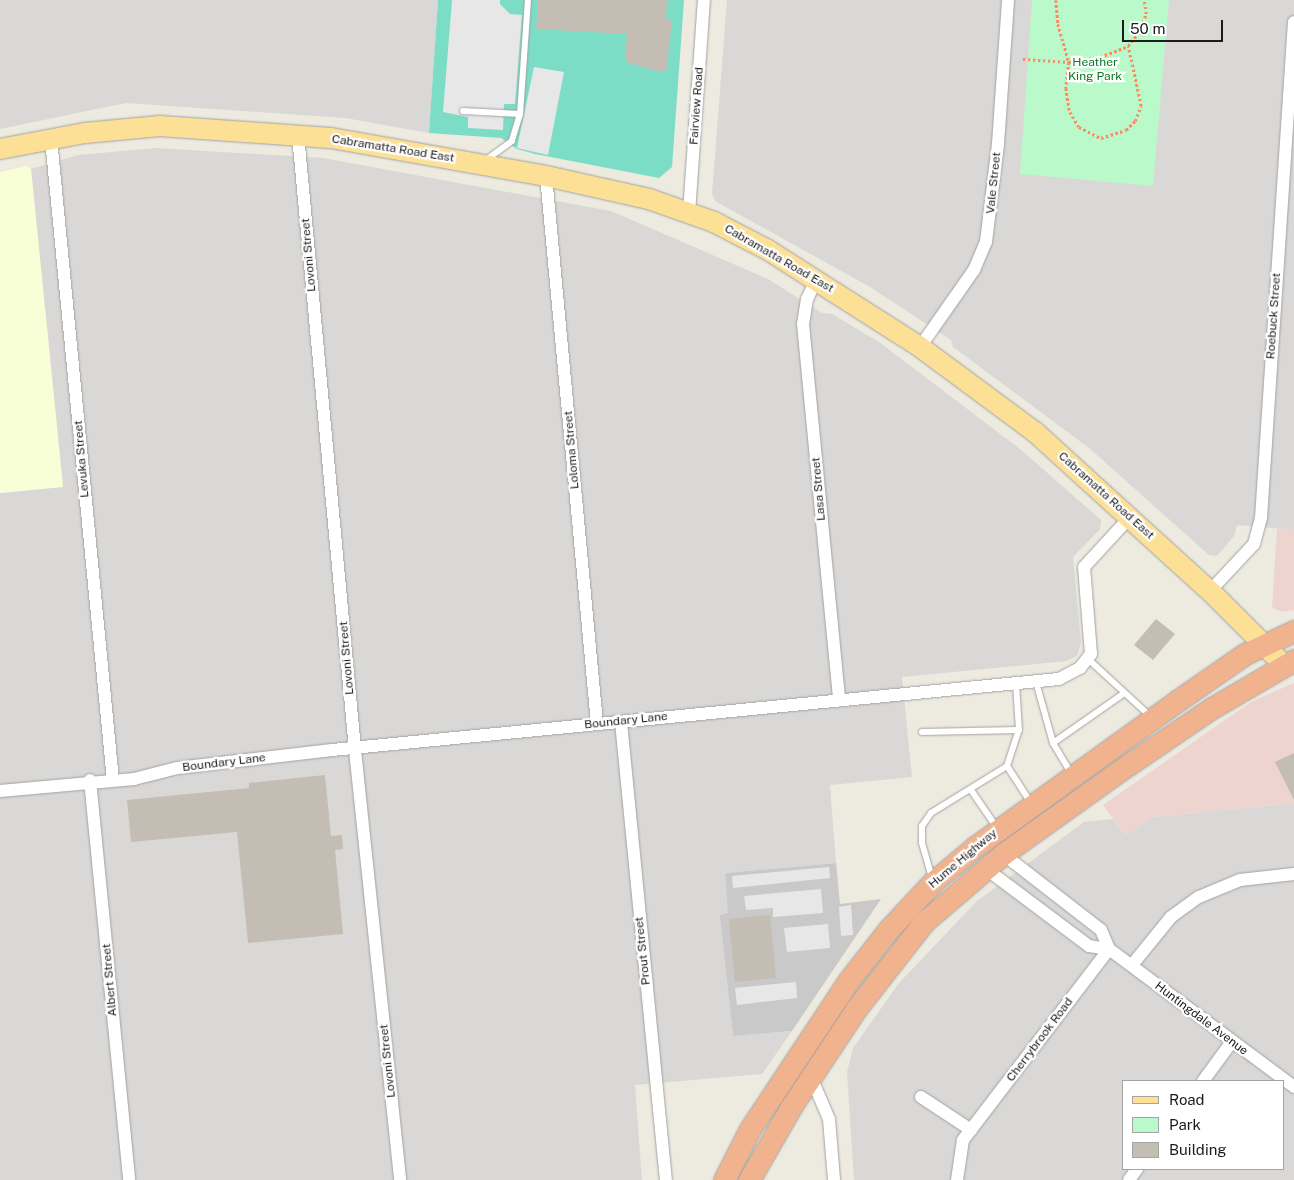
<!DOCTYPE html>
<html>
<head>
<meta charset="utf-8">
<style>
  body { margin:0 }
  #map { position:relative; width:1294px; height:1180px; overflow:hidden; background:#edeae0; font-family:"Public Sans",sans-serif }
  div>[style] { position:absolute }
  .residential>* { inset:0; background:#d9d8d7 }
  .commercial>* { inset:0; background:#eed4ce }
  .education>* { inset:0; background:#f8ffd6 }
  .religious>* { inset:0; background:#c9c9c9 }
  .park>* { inset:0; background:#baf9c9 }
  .pitch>* { inset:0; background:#7cddc7 }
  .parking>* { inset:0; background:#e7e7e7 }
  .building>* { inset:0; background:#c4bdb3 }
  .path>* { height:2.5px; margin-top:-1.25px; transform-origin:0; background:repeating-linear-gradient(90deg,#fa8b63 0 2.5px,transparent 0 5px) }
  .roads { filter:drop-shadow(0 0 1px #a2a2a2) drop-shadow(0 0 1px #a2a2a2) }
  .service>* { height:6px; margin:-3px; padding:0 3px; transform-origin:3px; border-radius:3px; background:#fff }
  .minor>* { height:12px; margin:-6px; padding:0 6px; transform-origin:6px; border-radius:6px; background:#fff }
  .primary>* { height:20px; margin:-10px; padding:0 10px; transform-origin:10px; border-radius:10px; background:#fce095 }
  .trunk>* { height:21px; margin:-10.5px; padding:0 10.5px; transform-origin:10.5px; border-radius:10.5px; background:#f1b28e }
  span { translate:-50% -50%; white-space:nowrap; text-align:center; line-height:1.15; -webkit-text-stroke:4.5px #fff; paint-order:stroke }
  .park-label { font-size:12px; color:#0a7725 }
  .street-label { font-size:12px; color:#1b1b1b }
  .legend { position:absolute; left:1122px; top:1080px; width:162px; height:90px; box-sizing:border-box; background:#fff; border:1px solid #a4a4a4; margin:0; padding:6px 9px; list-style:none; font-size:15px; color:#1b1b1b }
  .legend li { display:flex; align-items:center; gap:10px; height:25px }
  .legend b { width:25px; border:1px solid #a4a4a4 }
  .scale { position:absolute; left:1122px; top:20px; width:101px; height:22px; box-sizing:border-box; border:2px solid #1b1b1b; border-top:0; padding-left:6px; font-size:15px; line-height:18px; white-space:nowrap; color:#1b1b1b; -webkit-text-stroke:4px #fff; paint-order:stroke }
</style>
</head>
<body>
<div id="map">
  <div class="residential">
    <div style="clip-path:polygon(0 0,438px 0,429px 133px,345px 118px,126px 103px,0 129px)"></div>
    <div style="clip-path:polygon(727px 0,1294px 0,1294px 530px,1237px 525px,1234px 536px,1217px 556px,1209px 555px,1089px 448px,953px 347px,951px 340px,870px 287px,715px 201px,712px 194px)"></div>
    <div style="clip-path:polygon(156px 148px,323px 158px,611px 211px,768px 279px,822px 313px,832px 314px,879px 342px,1020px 449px,1101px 520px,1100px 529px,1073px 557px,1081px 643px,1077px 656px,1066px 661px,902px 677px,912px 777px,830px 785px,836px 863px,725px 873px,729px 914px,721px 915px,733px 1036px,792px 1031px,762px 1074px,635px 1085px,642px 1180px,0 1180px,0 493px,63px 486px,31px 169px,78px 155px)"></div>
    <div style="clip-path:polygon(evenodd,1294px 803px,1294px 1180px,854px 1180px,847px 1072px,853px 1048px,899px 983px,977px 901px,1084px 822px,1113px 819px,1125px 835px,1153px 817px,1294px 803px,1123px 1081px,1283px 1081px,1283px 1169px,1123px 1169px,1123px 1081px)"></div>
  </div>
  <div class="commercial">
    <div style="clip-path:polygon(1277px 529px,1294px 530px,1294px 610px,1282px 612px,1272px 608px)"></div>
    <div style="clip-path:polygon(1294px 683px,1294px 803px,1153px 817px,1125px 835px,1103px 805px,1251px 702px)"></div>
  </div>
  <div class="education">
    <div style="clip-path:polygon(26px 166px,31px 169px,63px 487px,0 493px,0 172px)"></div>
  </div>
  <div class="religious">
    <div style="clip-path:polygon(836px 863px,840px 904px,881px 899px,792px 1031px,733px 1036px,720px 915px,728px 913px,725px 873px)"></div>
  </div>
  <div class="park">
    <div style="clip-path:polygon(1032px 0,1169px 0,1153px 186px,1020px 174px)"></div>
  </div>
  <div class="pitch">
    <div style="clip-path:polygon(438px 0,684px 0,672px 167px,659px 178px,535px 154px,517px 149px,501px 138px,429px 133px)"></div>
  </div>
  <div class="parking">
    <div style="clip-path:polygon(452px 0,500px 0,500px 4px,510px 14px,522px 15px,515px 104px,504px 104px,503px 130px,468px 128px,468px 117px,443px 112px)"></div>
    <div style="clip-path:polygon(534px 67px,564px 72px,548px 155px,517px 148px)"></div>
    <div style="clip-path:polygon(829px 867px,830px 878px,733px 888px,732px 876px)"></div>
    <div style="clip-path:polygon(821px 889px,823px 913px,773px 917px,773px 908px,746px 910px,744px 896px)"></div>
    <div style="clip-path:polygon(851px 905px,853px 935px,841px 936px,839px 907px)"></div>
    <div style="clip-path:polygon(828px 924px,830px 948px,787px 952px,784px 928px)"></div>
    <div style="clip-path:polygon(796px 982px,797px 998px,737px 1005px,735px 988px)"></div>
  </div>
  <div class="building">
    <div style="clip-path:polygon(538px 0,667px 0,666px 19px,672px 20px,667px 69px,661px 72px,628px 63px,625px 56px,627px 34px,536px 29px)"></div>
    <div style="clip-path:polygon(1156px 619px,1175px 634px,1153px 660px,1134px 645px)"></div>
    <div style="clip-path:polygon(1294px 753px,1294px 800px,1275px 762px)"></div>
    <div style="clip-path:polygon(325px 775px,331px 836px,342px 835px,343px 849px,335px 850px,343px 934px,248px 943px,237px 832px,131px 842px,127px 800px,249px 788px,249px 783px)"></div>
    <div style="clip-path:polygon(770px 915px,776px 978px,735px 982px,729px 919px)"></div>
  </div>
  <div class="path">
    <div style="left:1056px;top:0;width:24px;rotate:85deg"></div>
    <div style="left:1058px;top:24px;width:40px;rotate:74deg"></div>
    <div style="left:1069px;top:62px;width:26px;rotate:97deg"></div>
    <div style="left:1066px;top:88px;width:24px;rotate:81deg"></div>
    <div style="left:1070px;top:112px;width:17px;rotate:59deg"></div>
    <div style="left:1079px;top:127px;width:25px;rotate:27deg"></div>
    <div style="left:1101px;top:138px;width:26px;rotate:-18deg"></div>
    <div style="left:1126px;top:130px;width:13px;rotate:-45deg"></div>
    <div style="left:1135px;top:121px;width:16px;rotate:-68deg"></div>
    <div style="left:1141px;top:106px;width:61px;rotate:-102.2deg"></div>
    <div style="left:1023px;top:59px;width:46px;rotate:3.7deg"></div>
    <div style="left:1069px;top:62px;width:31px;rotate:-9deg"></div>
    <div style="left:1100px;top:57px;width:30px;rotate:-21deg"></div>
    <div style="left:1128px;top:46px;width:18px;rotate:-52deg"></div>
    <div style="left:1139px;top:32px;width:19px;rotate:-69deg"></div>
    <div style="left:1146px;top:14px;width:14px;rotate:-98deg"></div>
  </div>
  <div class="roads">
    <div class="service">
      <div style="left:463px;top:111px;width:57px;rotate:3deg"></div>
      <div style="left:520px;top:114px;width:28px;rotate:107deg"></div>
      <div style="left:512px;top:141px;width:32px;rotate:144deg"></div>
      <div style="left:520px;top:114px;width:114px;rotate:-86deg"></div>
      <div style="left:1088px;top:659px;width:84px;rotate:42.6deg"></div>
      <div style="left:1036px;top:682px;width:63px;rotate:74.4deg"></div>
      <div style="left:1053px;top:743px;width:35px;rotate:59deg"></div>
      <div style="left:922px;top:732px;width:97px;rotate:-1.2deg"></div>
      <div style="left:1053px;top:743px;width:85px;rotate:-35deg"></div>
      <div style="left:1007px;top:766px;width:44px;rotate:57deg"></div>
      <div style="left:971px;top:790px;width:46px;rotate:55.6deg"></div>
      <div style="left:932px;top:878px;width:37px;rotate:-106deg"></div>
      <div style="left:922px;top:842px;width:16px;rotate:-90deg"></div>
      <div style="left:922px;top:826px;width:16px;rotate:-55deg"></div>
      <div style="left:931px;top:813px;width:89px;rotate:-31.7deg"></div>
      <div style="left:1007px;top:766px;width:38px;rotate:-72deg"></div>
      <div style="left:1019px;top:730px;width:47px;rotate:-93.7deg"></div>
    </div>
    <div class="minor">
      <div style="left:298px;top:135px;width:618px;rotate:84.7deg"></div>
      <div style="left:355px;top:750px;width:432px;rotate:84deg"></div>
      <div style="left:51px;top:139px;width:644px;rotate:84.48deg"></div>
      <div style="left:546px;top:176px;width:550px;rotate:84.68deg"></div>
      <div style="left:689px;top:213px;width:214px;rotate:-86deg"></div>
      <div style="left:816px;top:280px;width:21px;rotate:115deg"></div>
      <div style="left:807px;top:299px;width:25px;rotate:99deg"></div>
      <div style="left:803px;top:324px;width:378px;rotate:84.5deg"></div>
      <div style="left:920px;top:347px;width:94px;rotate:-55deg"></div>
      <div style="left:974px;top:270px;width:30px;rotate:-67deg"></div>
      <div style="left:986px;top:242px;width:99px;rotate:-83deg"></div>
      <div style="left:998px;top:144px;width:144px;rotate:-86deg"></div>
      <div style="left:1210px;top:591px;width:64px;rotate:-46.9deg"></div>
      <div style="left:1254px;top:544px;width:27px;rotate:-75deg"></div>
      <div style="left:1261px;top:518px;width:497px;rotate:-86.2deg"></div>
      <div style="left:621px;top:722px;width:460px;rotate:84.4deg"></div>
      <div style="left:90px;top:780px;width:402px;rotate:84.4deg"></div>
      <div style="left:0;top:791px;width:135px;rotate:-5.1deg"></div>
      <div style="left:134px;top:779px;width:44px;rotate:-14.3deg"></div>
      <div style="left:177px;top:768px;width:156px;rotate:-6.6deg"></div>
      <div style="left:332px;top:750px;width:730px;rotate:-5.58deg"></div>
      <div style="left:1059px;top:679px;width:24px;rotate:-28deg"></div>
      <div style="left:1080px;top:668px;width:18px;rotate:-52deg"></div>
      <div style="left:1091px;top:654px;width:87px;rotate:-94.6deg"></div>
      <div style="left:1084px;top:567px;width:68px;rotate:-47.4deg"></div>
      <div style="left:1003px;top:854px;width:124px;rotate:37.8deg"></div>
      <div style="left:1101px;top:930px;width:21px;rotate:67deg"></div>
      <div style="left:985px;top:868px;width:130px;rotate:36.9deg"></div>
      <div style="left:1089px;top:946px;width:20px;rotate:9deg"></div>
      <div style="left:1109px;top:949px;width:231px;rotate:36.7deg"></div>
      <div style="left:1132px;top:965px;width:62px;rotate:-50.9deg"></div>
      <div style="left:1171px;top:917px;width:34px;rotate:-36deg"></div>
      <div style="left:1199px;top:897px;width:44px;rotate:-22.5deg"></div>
      <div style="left:1240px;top:880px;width:54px;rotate:-6.3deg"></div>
      <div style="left:811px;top:1077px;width:46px;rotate:66.8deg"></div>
      <div style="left:829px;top:1119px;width:61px;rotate:85.3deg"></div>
      <div style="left:1203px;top:1081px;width:47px;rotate:-53.6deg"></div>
      <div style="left:921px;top:1097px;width:60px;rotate:33.4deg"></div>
      <div style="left:957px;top:1180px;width:40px;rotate:-81.5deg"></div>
      <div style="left:963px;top:1140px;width:240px;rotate:-52.6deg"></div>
      <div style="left:1129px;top:1180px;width:14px;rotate:-54deg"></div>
    </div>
    <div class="primary">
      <div style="left:0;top:149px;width:86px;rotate:-10.7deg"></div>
      <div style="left:85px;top:133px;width:75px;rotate:-5.3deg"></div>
      <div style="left:160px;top:126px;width:171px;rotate:4deg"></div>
      <div style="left:331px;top:138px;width:218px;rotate:10deg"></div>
      <div style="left:546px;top:176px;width:106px;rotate:12.6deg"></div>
      <div style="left:649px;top:199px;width:69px;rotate:19.5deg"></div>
      <div style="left:714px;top:222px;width:61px;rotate:27.4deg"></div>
      <div style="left:768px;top:250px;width:180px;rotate:32.5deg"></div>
      <div style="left:920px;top:347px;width:143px;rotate:36.5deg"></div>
      <div style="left:1035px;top:432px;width:236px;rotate:42.3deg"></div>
      <div style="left:1210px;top:591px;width:105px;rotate:45deg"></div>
    </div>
    <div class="trunk">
      <div style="left:724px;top:1180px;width:57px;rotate:-63deg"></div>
      <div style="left:750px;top:1129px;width:179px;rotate:-56.4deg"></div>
      <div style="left:849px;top:980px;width:65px;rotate:-51.9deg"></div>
      <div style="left:889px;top:929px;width:64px;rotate:-46.9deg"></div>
      <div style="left:933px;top:882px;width:56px;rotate:-39.9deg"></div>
      <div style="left:976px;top:846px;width:248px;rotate:-35.8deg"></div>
      <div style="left:1177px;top:701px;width:83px;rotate:-34.7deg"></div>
      <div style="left:1245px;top:654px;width:54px;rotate:-25.1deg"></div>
      <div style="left:749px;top:1180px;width:84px;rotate:-60.1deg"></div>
      <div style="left:791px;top:1107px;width:118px;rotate:-56.4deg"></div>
      <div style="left:856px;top:1009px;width:110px;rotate:-52deg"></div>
      <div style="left:924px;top:922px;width:104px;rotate:-40.7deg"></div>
      <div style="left:1003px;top:854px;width:153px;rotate:-35.5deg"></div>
      <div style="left:1128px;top:765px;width:102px;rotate:-34.2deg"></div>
      <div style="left:1212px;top:708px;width:95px;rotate:-30.3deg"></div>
    </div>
  </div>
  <div class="park-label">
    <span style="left:1095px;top:70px">Heather<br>King Park</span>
  </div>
  <div class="street-label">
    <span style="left:697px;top:106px;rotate:-86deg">Fairview Road</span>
    <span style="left:393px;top:149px;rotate:9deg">Cabramatta Road East</span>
    <span style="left:994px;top:183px;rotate:-84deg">Vale Street</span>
    <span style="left:309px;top:255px;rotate:-95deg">Lovoni Street</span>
    <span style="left:779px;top:259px;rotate:30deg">Cabramatta Road East</span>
    <span style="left:1274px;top:316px;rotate:-86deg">Roebuck Street</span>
    <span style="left:572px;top:450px;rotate:-95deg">Loloma Street</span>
    <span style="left:82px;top:459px;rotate:-95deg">Levuka Street</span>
    <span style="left:819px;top:489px;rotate:-95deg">Lasa Street</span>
    <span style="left:1106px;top:496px;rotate:42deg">Cabramatta Road East</span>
    <span style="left:347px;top:658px;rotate:-95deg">Lovoni Street</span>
    <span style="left:626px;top:721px;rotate:-6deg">Boundary Lane</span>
    <span style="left:224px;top:763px;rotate:-7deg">Boundary Lane</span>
    <span style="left:963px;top:859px;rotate:-40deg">Hume Highway</span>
    <span style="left:643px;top:951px;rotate:-96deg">Prout Street</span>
    <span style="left:110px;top:980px;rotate:-95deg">Albert Street</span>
    <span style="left:1201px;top:1019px;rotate:37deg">Huntingdale Avenue</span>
    <span style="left:1040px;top:1040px;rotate:-53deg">Cherrybrook Road</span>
    <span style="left:388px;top:1061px;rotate:-96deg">Lovoni Street</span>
  </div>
  <ul class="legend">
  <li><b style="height:6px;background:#fce095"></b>Road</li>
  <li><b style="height:14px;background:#baf9c9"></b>Park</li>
  <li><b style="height:14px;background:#c4bdb3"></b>Building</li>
  </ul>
  <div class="scale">50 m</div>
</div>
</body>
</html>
